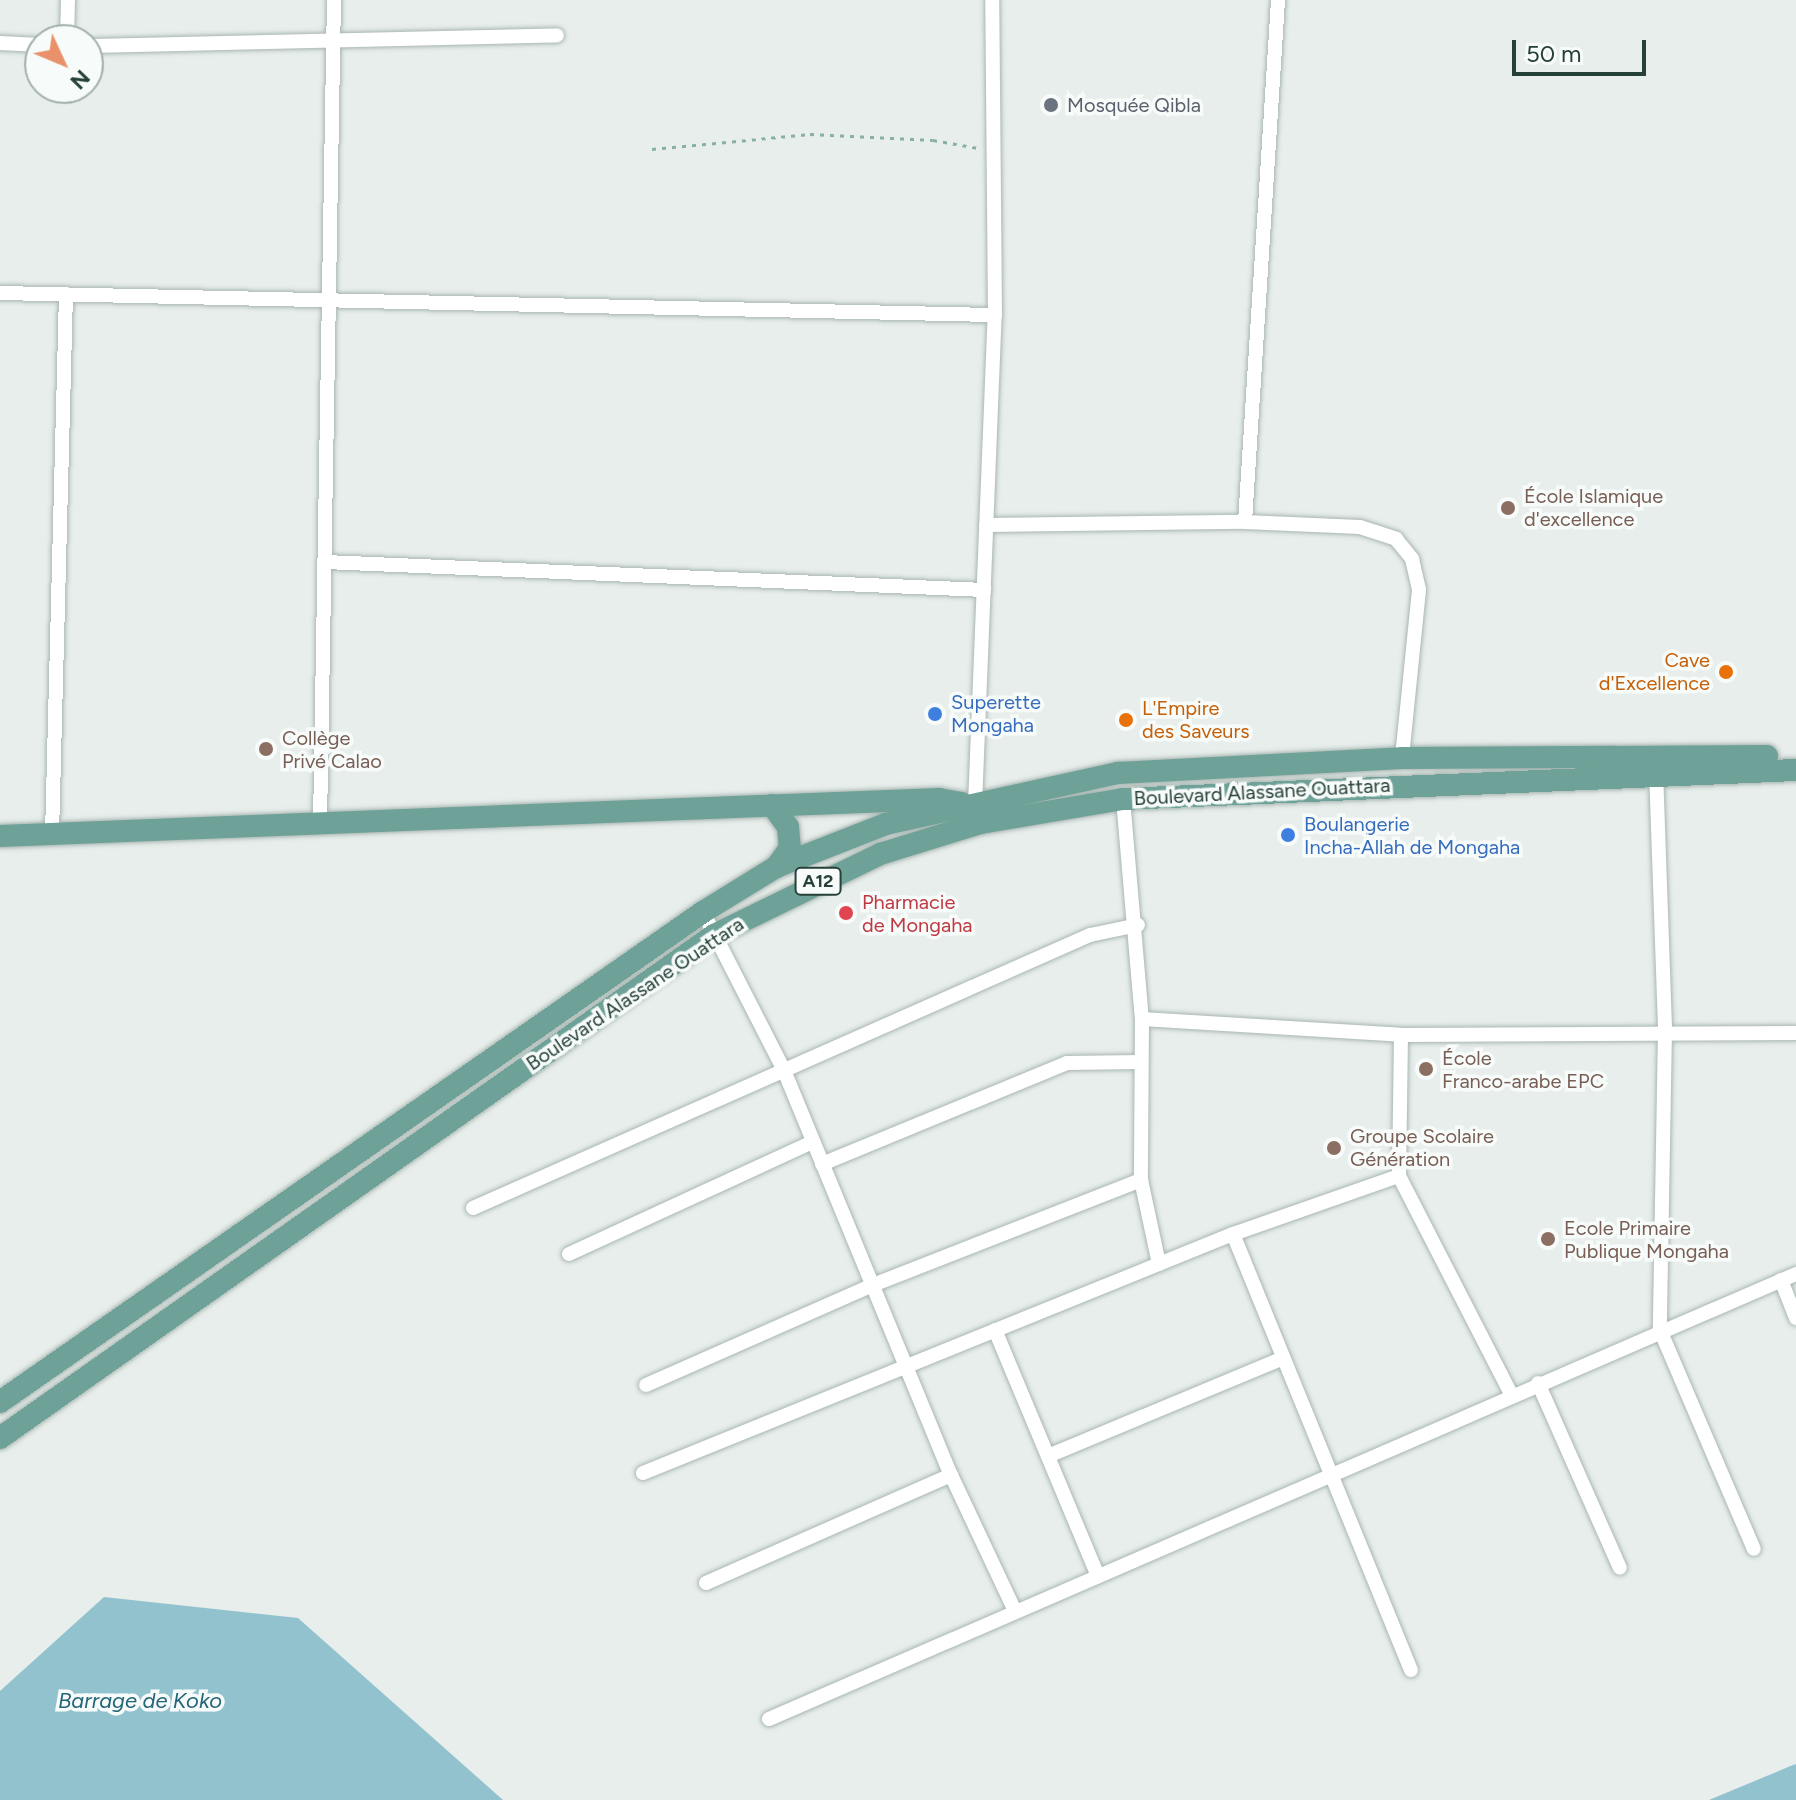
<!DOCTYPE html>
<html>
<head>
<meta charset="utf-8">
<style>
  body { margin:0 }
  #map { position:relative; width:1796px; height:1800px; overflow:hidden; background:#e7eeeb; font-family:Figtree,sans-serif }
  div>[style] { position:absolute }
  .water>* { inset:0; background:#93c2cf }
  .path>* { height:3px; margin-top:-1.5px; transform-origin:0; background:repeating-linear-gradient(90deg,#89b0a6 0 4px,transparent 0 10px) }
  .roads { filter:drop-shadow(0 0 2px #a9b6b2) drop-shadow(0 0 2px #a9b6b2) }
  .minor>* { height:14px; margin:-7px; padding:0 7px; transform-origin:7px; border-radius:7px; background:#fff }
  .primary>* { height:22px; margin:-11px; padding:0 11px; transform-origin:11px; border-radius:11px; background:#6ea197 }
  .dots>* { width:22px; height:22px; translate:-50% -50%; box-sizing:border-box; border:4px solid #f7fbf9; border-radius:50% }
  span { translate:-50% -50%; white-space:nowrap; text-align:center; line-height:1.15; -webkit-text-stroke:7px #f7fbf9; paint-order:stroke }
  .shield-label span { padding:2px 6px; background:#f7fbf9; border:2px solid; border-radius:6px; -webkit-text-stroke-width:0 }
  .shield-label { font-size:18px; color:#26403a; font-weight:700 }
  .worship-label { font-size:20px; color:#5b616d }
  .left { translate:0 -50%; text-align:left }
  .education-label { font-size:20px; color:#785e54 }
  .food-label { font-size:20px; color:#c56008 }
  .right { translate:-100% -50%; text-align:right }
  .shop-label { font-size:20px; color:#366cbe }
  .street-label { font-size:20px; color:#26403a }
  .health-label { font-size:20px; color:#be3a42 }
  .water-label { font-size:22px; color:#236579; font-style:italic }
  .north { position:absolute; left:24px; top:24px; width:80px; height:80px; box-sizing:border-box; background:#f7fbf9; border:2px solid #a3b0ad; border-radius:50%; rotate:134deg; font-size:22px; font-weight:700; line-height:32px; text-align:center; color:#26403a }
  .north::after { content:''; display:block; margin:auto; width:28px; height:36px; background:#e9916a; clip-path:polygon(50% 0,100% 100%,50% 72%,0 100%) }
  .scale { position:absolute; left:1512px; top:40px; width:134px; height:36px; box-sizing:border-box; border:4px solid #26403a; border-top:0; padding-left:10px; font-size:24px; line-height:28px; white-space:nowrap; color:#26403a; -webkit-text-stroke:6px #f7fbf9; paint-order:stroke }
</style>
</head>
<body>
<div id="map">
  <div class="water">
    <div style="clip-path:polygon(104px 1597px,298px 1618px,503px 1800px,0 1800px,0 1691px)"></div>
    <div style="clip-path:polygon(1796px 1764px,1796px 1800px,1709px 1800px,1793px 1765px)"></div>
  </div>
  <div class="path">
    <div style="left:652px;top:149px;width:159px;rotate:-5.4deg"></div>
    <div style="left:810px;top:134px;width:123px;rotate:2.8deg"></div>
    <div style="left:933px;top:140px;width:46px;rotate:10.1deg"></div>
  </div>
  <div class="roads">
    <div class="minor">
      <div style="left:67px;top:40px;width:40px;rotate:-88.6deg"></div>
      <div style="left:0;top:43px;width:40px;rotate:2.9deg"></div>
      <div style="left:88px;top:46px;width:469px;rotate:-1.3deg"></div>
      <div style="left:0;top:293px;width:995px;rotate:1.27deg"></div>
      <div style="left:1245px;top:522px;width:523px;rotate:-86.38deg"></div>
      <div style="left:986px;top:525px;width:259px;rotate:-0.7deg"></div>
      <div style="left:1245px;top:522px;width:115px;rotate:2.5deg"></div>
      <div style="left:1360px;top:527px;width:38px;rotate:18deg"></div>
      <div style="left:1396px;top:539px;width:26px;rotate:51deg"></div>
      <div style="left:1412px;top:559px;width:32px;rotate:77deg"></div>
      <div style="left:1419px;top:590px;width:169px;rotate:95.8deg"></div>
      <div style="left:325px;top:562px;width:660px;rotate:2.43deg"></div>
      <div style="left:1656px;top:770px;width:260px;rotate:88deg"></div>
      <div style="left:1665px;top:1030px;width:300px;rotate:91deg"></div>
      <div style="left:1660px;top:1330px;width:238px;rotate:66.8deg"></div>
      <div style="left:1123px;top:799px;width:221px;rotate:85.1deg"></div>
      <div style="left:1142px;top:1019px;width:161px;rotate:90.4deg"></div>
      <div style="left:1141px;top:1180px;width:86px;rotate:77.9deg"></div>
      <div style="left:975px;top:805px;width:490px;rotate:-87.7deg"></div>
      <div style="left:995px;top:315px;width:315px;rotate:-90.5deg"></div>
      <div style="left:320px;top:824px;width:824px;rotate:-89.03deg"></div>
      <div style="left:52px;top:835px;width:541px;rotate:-88.52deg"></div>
      <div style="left:703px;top:912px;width:175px;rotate:62.9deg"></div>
      <div style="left:783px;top:1068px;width:440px;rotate:67.6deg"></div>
      <div style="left:951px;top:1475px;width:150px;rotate:64.8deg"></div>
      <div style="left:1142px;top:1019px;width:259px;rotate:3.5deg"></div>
      <div style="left:1401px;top:1035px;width:395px;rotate:-0.3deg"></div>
      <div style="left:1401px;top:1035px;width:141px;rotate:90.8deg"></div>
      <div style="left:1399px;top:1176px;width:247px;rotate:62.8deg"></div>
      <div style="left:822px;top:1164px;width:265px;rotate:-22.4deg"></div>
      <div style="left:1067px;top:1063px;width:73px;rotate:-0.8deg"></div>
      <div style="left:473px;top:1208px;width:675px;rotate:-23.87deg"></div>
      <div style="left:1090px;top:935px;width:49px;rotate:-11.8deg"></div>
      <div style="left:1233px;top:1234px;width:471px;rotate:67.8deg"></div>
      <div style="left:569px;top:1254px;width:268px;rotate:-24.7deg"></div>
      <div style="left:1781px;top:1280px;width:41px;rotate:68.5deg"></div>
      <div style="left:995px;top:1330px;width:267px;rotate:67.3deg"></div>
      <div style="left:1538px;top:1383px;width:202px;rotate:66.1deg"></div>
      <div style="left:646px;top:1385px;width:248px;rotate:-23.8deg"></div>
      <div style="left:873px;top:1285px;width:288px;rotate:-21.4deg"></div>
      <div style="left:1048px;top:1456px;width:255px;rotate:-22.6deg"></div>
      <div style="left:643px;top:1473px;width:637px;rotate:-22.05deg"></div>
      <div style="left:1233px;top:1234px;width:176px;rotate:-19.3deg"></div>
      <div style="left:706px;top:1583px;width:268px;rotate:-23.8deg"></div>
      <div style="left:769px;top:1719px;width:1119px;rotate:-23.43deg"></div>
    </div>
    <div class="primary">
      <div style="left:772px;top:805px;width:27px;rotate:54deg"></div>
      <div style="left:788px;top:827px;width:21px;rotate:85deg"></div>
      <div style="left:790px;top:848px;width:24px;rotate:126deg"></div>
      <div style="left:0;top:836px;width:940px;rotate:-2.26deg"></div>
      <div style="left:939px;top:799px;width:23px;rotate:10deg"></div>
      <div style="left:0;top:1402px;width:857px;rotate:-34.88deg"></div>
      <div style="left:703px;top:912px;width:86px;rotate:-31.7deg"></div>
      <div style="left:776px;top:867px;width:118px;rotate:-21.4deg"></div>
      <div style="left:886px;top:824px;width:238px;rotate:-12.4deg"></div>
      <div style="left:1118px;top:773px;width:284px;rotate:-3deg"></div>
      <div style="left:1402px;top:758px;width:365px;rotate:-0.3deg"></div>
      <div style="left:0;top:1438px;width:873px;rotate:-35.16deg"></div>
      <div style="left:714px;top:935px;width:185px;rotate:-26deg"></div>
      <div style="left:880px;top:854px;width:106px;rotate:-17.1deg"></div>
      <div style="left:981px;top:823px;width:144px;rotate:-9.6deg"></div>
      <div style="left:1123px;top:799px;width:674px;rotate:-2.47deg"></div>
    </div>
  </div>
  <div class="dots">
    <div style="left:1051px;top:105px;background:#6b7280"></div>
    <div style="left:1508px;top:508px;background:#8d6e63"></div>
    <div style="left:1726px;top:672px;background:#e8710a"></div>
    <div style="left:935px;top:714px;background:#3f7fe0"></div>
    <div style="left:1126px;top:720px;background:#e8710a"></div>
    <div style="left:266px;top:749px;background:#8d6e63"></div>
    <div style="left:1288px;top:835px;background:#3f7fe0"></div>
    <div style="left:846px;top:913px;background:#e0444e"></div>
    <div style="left:1426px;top:1069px;background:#8d6e63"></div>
    <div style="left:1334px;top:1148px;background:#8d6e63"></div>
    <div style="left:1548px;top:1239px;background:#8d6e63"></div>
  </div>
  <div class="shield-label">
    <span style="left:818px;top:881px">A12</span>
  </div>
  <div class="worship-label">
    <span class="left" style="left:1067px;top:105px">Mosquée Qibla</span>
  </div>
  <div class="education-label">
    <span class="left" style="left:1524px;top:508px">École Islamique<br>d'excellence</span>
    <span class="left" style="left:282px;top:750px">Collège<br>Privé Calao</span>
    <span class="left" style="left:1442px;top:1070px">École<br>Franco-arabe EPC</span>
    <span class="left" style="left:1350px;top:1148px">Groupe Scolaire<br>Génération</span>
    <span class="left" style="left:1564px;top:1240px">Ecole Primaire<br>Publique Mongaha</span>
  </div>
  <div class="food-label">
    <span class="right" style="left:1710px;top:672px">Cave<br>d'Excellence</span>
    <span class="left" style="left:1142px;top:720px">L'Empire<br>des Saveurs</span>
  </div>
  <div class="shop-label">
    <span class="left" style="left:951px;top:714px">Superette<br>Mongaha</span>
    <span class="left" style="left:1304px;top:836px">Boulangerie<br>Incha-Allah de Mongaha</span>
  </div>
  <div class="street-label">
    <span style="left:1262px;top:792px;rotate:-3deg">Boulevard Alassane Ouattara</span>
    <span style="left:635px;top:994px;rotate:-34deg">Boulevard Alassane Ouattara</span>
  </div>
  <div class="health-label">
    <span class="left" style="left:862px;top:914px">Pharmacie<br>de Mongaha</span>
  </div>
  <div class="water-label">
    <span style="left:140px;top:1701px">Barrage de Koko</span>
  </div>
  <div class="north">N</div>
  <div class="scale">50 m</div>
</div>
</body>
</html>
